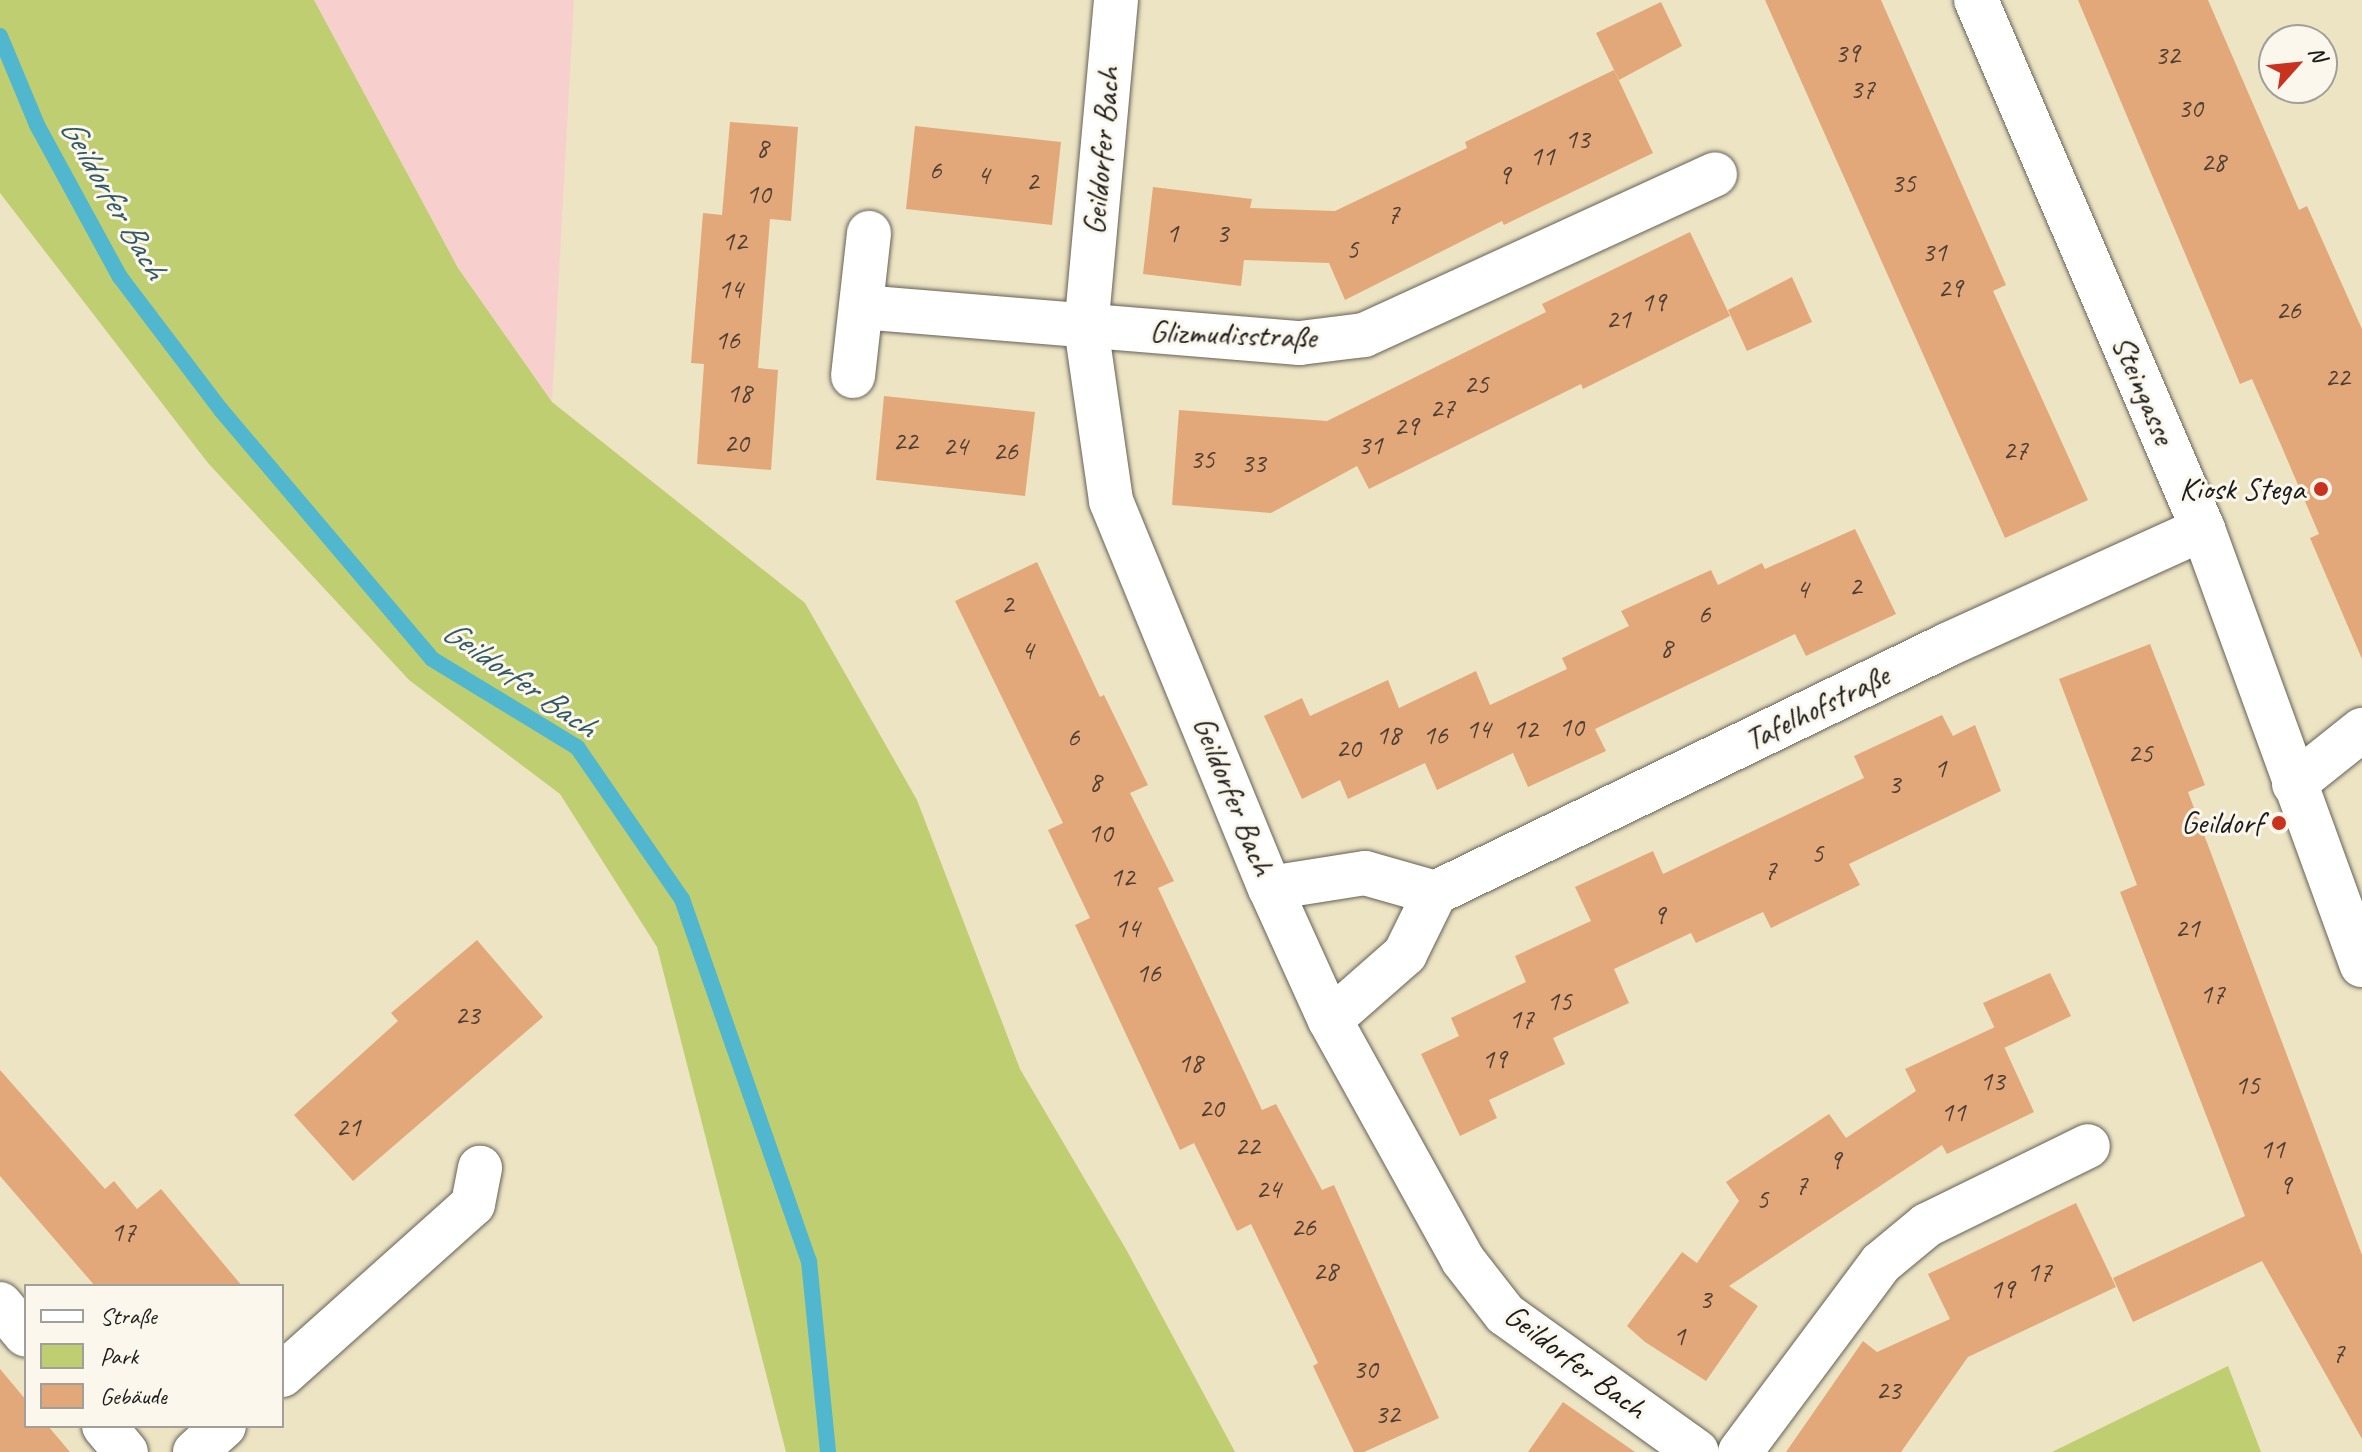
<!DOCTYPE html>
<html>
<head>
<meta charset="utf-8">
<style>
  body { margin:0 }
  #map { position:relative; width:2362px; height:1452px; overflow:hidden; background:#ede4c4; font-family:Caveat,sans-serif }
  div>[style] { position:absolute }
  .built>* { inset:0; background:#f7d0cd }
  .green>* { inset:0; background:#bfce70 }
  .stream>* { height:16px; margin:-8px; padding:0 8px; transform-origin:8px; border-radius:8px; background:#51b7cf }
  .building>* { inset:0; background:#e3a87a }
  .roads { filter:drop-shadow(0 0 2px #656257) drop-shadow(0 0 2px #656257) }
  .minor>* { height:44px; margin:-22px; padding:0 22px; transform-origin:22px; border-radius:22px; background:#fff }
  .dots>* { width:22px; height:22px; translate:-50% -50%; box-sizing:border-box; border:4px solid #fbf7ec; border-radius:50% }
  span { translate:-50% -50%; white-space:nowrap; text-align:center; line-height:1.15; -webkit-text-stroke:6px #fbf7ec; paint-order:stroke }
  .number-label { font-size:28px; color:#4e3f34 }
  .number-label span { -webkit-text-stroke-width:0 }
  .street-label { font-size:32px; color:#1c1c1c }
  .poi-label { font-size:32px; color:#1c1c1c }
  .right { translate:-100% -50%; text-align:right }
  .water-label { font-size:34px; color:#315a64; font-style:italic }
  .legend { position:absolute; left:24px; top:1284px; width:260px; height:144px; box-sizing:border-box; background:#fbf7ec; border:2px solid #a29f99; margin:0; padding:10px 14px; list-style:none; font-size:24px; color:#1c1c1c }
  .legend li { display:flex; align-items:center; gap:16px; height:40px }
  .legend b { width:40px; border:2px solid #a29f99 }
  .north { position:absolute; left:2258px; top:24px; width:80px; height:80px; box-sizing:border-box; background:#fbf7ec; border:2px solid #a29f99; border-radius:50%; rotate:63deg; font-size:22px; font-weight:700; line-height:32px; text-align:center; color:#1c1c1c }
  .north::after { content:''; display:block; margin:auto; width:28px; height:36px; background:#c8321e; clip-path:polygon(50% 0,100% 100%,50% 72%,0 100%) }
</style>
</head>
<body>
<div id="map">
  <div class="built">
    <div style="clip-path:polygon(314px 0,574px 0,552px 402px,458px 268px)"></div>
  </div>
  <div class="green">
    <div style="clip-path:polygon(0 0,314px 0,458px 268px,552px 402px,805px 603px,917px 800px,1020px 1069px,1127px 1251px,1235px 1452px,786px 1452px,657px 947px,560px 794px,409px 680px,208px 463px,0 193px)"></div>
    <div style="clip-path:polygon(2228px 1366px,2261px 1452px,2052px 1452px)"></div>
  </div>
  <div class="stream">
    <div style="left:0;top:36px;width:96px;rotate:67.4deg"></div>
    <div style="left:37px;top:125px;width:173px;rotate:61.4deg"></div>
    <div style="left:120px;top:277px;width:167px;rotate:52.8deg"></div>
    <div style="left:221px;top:410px;width:326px;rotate:49.7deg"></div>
    <div style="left:432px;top:659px;width:170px;rotate:31.3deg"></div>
    <div style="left:577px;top:747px;width:185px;rotate:55.4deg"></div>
    <div style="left:682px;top:899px;width:384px;rotate:70.7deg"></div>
    <div style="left:809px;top:1261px;width:192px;rotate:84.3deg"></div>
  </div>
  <div class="building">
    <div style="clip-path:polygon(1765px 0,1881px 0,2006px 285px,1993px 291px,2088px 500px,2005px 538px)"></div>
    <div style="clip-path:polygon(2078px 0,2208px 0,2299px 210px,2307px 206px,2362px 329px,2362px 659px,2310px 538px,2319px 534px,2281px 445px,2252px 379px,2240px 384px)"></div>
    <div style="clip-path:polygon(1661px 2px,1682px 46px,1619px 80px,1596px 33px)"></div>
    <div style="clip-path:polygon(1614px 70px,1653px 153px,1504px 225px,1502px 221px,1345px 300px,1329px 263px,1244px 260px,1241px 286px,1143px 274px,1153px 187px,1252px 199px,1250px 208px,1335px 211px,1467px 148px,1465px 142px)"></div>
    <div style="clip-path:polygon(730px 122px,798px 127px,791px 221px,770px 219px,758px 368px,778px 370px,771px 470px,697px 464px,704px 364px,691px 363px,703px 213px,722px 215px)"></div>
    <div style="clip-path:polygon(915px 126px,1061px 142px,1052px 225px,906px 209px)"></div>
    <div style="clip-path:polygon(1690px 232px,1730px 316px,1583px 389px,1581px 384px,1369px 489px,1357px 466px,1271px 513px,1172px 505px,1179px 410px,1327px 421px,1546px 312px,1542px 304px)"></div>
    <div style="clip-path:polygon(1792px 277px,1812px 322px,1747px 351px,1728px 310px)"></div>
    <div style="clip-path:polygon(884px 396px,1035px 412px,1025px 496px,876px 480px)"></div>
    <div style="clip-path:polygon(1855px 529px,1896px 614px,1806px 656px,1795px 634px,1595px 729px,1606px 751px,1528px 787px,1513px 753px,1437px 790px,1425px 763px,1348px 799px,1340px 780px,1302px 799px,1264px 716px,1302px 698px,1310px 716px,1388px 680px,1399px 708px,1476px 671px,1490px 705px,1567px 669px,1562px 658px,1629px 626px,1621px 611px,1711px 570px,1718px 585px,1762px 563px,1765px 569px)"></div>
    <div style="clip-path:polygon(1037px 562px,1100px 697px,1104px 695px,1148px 785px,1130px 793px,1174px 881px,1158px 888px,1262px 1110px,1276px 1104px,1322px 1190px,1334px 1185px,1439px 1418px,1364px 1452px,1354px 1452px,1313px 1366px,1318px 1363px,1251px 1224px,1237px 1231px,1194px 1143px,1180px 1150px,1075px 925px,1090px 918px,1048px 830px,1063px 823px,955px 601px)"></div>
    <div style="clip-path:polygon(2150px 644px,2205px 785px,2188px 792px,2362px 1255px,2362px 1439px,2262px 1261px,2133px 1322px,2113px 1278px,2245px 1216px,2120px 892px,2137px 885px,2059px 679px)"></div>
    <div style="clip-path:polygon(1942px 715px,1953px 736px,1975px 725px,2001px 791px,1849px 864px,1860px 885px,1771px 928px,1763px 912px,1696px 943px,1691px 933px,1614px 969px,1629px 1003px,1553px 1038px,1565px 1064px,1489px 1100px,1497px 1118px,1460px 1136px,1421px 1054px,1459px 1036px,1451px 1018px,1526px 982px,1515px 956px,1591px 921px,1575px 887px,1653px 851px,1663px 874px,1864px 778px,1854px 756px)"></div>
    <div style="clip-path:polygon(477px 940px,543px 1017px,353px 1181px,294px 1115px,398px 1021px,391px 1013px)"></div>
    <div style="clip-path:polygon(2050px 973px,2071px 1016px,2004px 1048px,1983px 1003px)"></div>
    <div style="clip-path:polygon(1995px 1027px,2034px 1112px,1947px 1154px,1942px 1145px,1729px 1286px,1758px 1306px,1706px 1381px,1645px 1342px,1627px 1326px,1682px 1252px,1697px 1263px,1739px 1201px,1726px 1182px,1829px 1114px,1846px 1138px,1916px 1091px,1905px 1069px)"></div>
    <div style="clip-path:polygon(0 1070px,105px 1189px,114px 1181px,137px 1209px,161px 1189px,242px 1286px,95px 1286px,0 1176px)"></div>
    <div style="clip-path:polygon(2076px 1203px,2116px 1287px,1968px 1357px,1901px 1452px,1786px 1452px,1863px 1341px,1877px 1352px,1950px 1319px,1928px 1274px)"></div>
    <div style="clip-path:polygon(0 1369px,26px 1400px,26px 1426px,48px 1426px,70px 1452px,0 1452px)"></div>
    <div style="clip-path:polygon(1563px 1402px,1635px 1452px,1528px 1452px)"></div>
  </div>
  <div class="roads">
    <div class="minor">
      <div style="left:1116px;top:0;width:328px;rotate:95.2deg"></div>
      <div style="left:1086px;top:327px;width:176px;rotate:81.8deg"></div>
      <div style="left:1111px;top:501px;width:418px;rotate:67.7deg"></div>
      <div style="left:1270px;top:888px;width:145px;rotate:65.6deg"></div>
      <div style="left:1330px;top:1020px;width:274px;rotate:61deg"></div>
      <div style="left:1463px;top:1260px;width:68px;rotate:52.1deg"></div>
      <div style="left:1505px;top:1314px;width:236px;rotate:35.7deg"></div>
      <div style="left:1976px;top:0;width:576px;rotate:66.78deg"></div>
      <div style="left:2203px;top:529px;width:464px;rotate:70deg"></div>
      <div style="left:861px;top:307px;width:440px;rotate:4.7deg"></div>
      <div style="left:1300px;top:343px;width:64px;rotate:-7.1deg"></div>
      <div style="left:1364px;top:335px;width:386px;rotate:-24.6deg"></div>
      <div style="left:853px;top:376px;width:144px;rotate:-83.6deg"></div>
      <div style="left:2294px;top:784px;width:87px;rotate:-38.5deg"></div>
      <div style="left:1270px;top:888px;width:96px;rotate:-9deg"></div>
      <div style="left:1365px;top:873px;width:73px;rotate:15.9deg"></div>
      <div style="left:1435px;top:893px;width:569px;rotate:-25.84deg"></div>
      <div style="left:1947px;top:645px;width:281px;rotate:-24.4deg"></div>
      <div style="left:1330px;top:1020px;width:100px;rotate:-41.3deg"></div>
      <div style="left:1405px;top:954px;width:68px;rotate:-63.8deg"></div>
      <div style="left:0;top:1304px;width:40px;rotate:50deg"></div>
      <div style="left:282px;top:1375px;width:256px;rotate:-41.8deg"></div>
      <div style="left:473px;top:1204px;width:37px;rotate:-79deg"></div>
      <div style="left:104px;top:1426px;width:34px;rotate:50deg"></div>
      <div style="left:195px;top:1452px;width:39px;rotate:-42deg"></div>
      <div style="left:1740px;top:1452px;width:236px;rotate:-53.3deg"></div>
      <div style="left:1881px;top:1263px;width:60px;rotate:-39.6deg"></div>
      <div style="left:1927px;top:1225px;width:179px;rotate:-26.1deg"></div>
    </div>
  </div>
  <div class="dots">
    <div style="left:2321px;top:489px;background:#c8321e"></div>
    <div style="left:2279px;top:823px;background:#c8321e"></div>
  </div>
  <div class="number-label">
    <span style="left:1847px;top:53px">39</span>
    <span style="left:2167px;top:55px">32</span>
    <span style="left:1862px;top:89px">37</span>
    <span style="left:2190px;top:108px">30</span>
    <span style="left:1577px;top:139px">13</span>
    <span style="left:762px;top:148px">8</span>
    <span style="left:1542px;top:156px">11</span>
    <span style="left:2213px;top:162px">28</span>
    <span style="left:935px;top:170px">6</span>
    <span style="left:983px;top:175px">4</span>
    <span style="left:1504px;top:175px">9</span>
    <span style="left:1032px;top:181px">2</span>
    <span style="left:1903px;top:183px">35</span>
    <span style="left:758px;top:194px">10</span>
    <span style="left:1393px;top:214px">7</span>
    <span style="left:1172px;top:233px">1</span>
    <span style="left:1222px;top:233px">3</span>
    <span style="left:734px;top:241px">12</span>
    <span style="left:1352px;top:249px">5</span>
    <span style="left:1934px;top:252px">31</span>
    <span style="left:1950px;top:288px">29</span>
    <span style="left:730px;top:289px">14</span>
    <span style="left:1653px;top:302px">19</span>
    <span style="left:2288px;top:310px">26</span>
    <span style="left:1618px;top:319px">21</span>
    <span style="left:727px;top:340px">16</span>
    <span style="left:2337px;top:377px">22</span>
    <span style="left:1476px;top:384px">25</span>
    <span style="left:739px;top:393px">18</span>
    <span style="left:1442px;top:408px">27</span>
    <span style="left:1406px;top:426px">29</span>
    <span style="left:905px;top:441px">22</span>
    <span style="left:736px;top:443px">20</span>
    <span style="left:1370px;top:445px">31</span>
    <span style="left:955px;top:446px">24</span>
    <span style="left:2015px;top:450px">27</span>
    <span style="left:1005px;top:451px">26</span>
    <span style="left:1202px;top:459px">35</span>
    <span style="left:1253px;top:463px">33</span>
    <span style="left:1855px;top:586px">2</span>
    <span style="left:1802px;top:589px">4</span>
    <span style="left:1007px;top:604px">2</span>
    <span style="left:1704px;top:614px">6</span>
    <span style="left:1666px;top:648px">8</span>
    <span style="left:1027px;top:650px">4</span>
    <span style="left:1571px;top:727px">10</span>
    <span style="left:1478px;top:729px">14</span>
    <span style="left:1525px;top:729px">12</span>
    <span style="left:1388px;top:735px">18</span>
    <span style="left:1435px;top:735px">16</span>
    <span style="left:1073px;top:737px">6</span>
    <span style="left:1348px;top:748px">20</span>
    <span style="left:2140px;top:753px">25</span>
    <span style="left:1940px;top:768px">1</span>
    <span style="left:1095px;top:782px">8</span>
    <span style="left:1894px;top:784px">3</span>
    <span style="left:1100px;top:833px">10</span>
    <span style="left:1817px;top:853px">5</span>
    <span style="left:1770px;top:870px">7</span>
    <span style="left:1122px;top:877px">12</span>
    <span style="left:1659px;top:915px">9</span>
    <span style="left:1127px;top:928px">14</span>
    <span style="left:2187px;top:928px">21</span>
    <span style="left:1148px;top:973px">16</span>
    <span style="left:2212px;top:994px">17</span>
    <span style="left:1559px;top:1001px">15</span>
    <span style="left:467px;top:1015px">23</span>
    <span style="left:1521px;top:1019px">17</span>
    <span style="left:1494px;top:1059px">19</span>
    <span style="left:1190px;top:1063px">18</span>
    <span style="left:1992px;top:1081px">13</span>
    <span style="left:2247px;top:1085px">15</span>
    <span style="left:1211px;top:1108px">20</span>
    <span style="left:1953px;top:1112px">11</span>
    <span style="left:348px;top:1127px">21</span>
    <span style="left:1247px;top:1146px">22</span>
    <span style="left:2272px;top:1149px">11</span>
    <span style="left:1835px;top:1160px">9</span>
    <span style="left:1801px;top:1185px">7</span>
    <span style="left:2285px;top:1185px">9</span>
    <span style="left:1268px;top:1189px">24</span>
    <span style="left:1762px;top:1199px">5</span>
    <span style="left:1303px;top:1227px">26</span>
    <span style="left:123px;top:1232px">17</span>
    <span style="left:1325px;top:1271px">28</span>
    <span style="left:2039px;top:1272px">17</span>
    <span style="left:2002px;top:1289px">19</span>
    <span style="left:1705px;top:1299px">3</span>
    <span style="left:1679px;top:1336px">1</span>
    <span style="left:2338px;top:1353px">7</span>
    <span style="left:1365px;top:1369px">30</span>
    <span style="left:1888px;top:1390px">23</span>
    <span style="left:1387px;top:1414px">32</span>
  </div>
  <div class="street-label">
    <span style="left:1102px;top:151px;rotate:-85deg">Geildorfer Bach</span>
    <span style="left:1233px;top:335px;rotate:2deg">Glizmudisstraße</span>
    <span style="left:2143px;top:390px;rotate:67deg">Steingasse</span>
    <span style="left:1817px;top:708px;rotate:-26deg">Tafelhofstraße</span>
    <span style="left:1233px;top:796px;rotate:68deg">Geildorfer Bach</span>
    <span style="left:1575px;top:1362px;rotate:37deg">Geildorfer Bach</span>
  </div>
  <div class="poi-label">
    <span class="right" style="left:2305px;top:489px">Kiosk Stega</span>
    <span class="right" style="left:2263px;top:823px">Geildorf</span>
  </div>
  <div class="water-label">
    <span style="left:114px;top:198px;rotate:60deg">Geildorfer Bach</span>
    <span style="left:520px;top:678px;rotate:35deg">Geildorfer Bach</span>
  </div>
  <ul class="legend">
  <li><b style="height:10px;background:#fff"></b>Straße</li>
  <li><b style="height:22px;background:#bfce70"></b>Park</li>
  <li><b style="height:22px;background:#e3a87a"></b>Gebäude</li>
  </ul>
  <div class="north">N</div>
</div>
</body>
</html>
